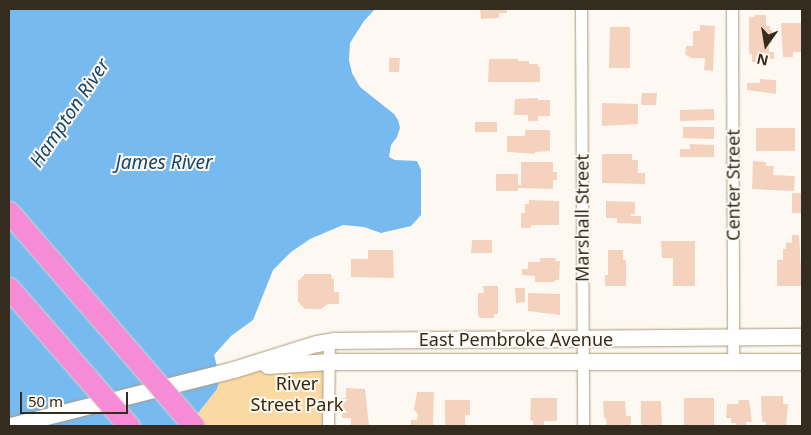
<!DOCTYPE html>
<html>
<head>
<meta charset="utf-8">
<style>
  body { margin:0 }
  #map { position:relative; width:811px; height:435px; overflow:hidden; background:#fdf9f2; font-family:"Noto Sans",sans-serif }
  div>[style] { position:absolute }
  .green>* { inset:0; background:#fadaa2 }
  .water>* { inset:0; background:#77baef }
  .building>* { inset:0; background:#f5d2be }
  .roads { filter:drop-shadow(0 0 1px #ac9a7b) drop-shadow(0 0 1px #ac9a7b) }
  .minor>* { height:11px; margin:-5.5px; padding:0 5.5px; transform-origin:5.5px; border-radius:5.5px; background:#fff }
  .secondary>* { height:16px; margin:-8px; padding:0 8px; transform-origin:8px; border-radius:8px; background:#fff }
  .bridges { filter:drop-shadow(0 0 1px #d6d5d2) drop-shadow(0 0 1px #d6d5d2) }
  .motorway-bridge>* { height:21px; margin:-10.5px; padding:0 10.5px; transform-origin:10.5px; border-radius:10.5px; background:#f58cd5 }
  span { translate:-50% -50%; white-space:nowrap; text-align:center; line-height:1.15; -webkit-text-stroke:4px #fdf9f2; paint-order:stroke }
  .street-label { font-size:18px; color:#332c1f }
  .park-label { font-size:18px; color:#382806 }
  .water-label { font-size:19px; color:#14476a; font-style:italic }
  .frame { position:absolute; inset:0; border:10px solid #332c1f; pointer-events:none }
  .north { position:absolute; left:741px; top:20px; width:50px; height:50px; -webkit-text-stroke:4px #fdf9f2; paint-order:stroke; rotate:193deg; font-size:14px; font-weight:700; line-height:20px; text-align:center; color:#332c1f }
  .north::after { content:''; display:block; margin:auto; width:18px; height:22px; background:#332c1f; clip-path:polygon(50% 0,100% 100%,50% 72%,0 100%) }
  .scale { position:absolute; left:20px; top:392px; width:108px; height:22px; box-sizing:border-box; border:2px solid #332c1f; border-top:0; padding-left:6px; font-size:15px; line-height:18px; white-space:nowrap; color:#332c1f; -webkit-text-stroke:4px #fdf9f2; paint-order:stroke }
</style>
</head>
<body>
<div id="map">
  <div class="green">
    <div style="clip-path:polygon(329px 361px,329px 426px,188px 426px,217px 389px,220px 378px,257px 369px)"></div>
  </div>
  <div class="water">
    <div style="clip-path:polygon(9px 9px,375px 9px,364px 21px,350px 43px,349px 60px,352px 73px,360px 87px,394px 114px,398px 120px,400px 128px,397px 137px,391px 145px,389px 157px,395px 160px,417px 161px,421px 170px,421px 215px,411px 226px,381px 233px,364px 227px,343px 225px,310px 239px,291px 252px,273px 270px,253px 320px,231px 336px,214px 355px,220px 378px,217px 389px,188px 426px,9px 426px)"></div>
  </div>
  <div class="building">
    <div style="clip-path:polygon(480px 9px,507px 9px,507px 13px,499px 13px,499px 18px,481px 19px)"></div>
    <div style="clip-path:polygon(755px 15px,766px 15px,766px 26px,770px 26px,770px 30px,772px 30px,772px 43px,769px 43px,769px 52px,774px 52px,774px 59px,767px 59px,767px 62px,752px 62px,752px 54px,749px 54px,749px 17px,755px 17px)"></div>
    <div style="clip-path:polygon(781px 23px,802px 23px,802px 52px,793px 52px,793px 57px,783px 57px)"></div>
    <div style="clip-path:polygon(700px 25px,715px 26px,713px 71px,704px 70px,705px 58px,691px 58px,685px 54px,686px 46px,693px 46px,693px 31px,700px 31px)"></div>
    <div style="clip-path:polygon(610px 27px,630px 27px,630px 68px,609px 68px)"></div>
    <div style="clip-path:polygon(389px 58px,400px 58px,399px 72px,389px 72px)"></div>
    <div style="clip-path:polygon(489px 59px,518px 59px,518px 61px,529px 61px,529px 64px,538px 64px,538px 67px,540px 67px,540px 82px,488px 82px)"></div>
    <div style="clip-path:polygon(760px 79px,776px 80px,776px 94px,747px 90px,747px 83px,760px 83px)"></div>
    <div style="clip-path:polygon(642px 93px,657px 93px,656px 105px,641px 105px)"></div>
    <div style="clip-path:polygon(538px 98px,538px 100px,550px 100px,550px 116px,538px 116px,538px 121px,528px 121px,528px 115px,514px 115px,515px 99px)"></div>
    <div style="clip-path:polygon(602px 103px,638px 104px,638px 124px,602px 126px)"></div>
    <div style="clip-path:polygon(714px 109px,714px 120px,680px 121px,680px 110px)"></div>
    <div style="clip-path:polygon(475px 122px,497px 122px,497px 132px,475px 132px)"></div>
    <div style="clip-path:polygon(683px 127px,714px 127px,714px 139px,683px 138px)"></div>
    <div style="clip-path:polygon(756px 128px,795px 128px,795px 151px,756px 151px)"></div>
    <div style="clip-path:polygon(525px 130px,550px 130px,550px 151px,535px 152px,535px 154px,507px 152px,507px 136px,525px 136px)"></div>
    <div style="clip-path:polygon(690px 144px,714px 145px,714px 157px,680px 157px,680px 149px,690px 149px)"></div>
    <div style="clip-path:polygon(602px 154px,632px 154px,632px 160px,638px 160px,638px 173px,645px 173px,645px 184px,602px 183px)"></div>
    <div style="clip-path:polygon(753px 161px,766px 162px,766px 166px,774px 166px,773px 175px,795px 176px,794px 191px,752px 189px)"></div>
    <div style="clip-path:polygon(521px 162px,553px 162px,553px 172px,557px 172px,557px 180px,553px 180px,553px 189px,518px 188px,518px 191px,496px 191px,496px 174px,518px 174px,518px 185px,521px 185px)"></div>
    <div style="clip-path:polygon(792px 193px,802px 193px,802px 213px,792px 213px)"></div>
    <div style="clip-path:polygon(529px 200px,559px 201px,559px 225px,531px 225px,531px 228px,521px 228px,521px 213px,525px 213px,525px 204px,529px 204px)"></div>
    <div style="clip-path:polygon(606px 201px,635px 202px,635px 214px,631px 214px,631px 216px,641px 216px,641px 224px,617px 223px,617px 218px,606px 218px)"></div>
    <div style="clip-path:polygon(792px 235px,799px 235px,802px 286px,777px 286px,777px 260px,787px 259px,783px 259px,783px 249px,786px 249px,786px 242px,792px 243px)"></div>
    <div style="clip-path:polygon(472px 240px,492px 240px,492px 253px,471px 253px)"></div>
    <div style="clip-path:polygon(661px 241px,695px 241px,695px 286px,673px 286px,673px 258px,662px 258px)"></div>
    <div style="clip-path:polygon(368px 250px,393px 250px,394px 278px,351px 277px,351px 259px,368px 259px)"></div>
    <div style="clip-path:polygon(608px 250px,623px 250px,623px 260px,626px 260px,626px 286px,605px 286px,605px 275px,608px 275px)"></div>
    <div style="clip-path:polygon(540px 258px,556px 258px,555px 261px,560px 261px,559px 280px,555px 280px,555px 282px,535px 282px,535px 276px,522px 275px,522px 269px,528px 269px,528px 262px,540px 262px)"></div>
    <div style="clip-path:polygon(305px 274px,331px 274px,332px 279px,334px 279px,334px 292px,339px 292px,339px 304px,328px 304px,321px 309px,305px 309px,298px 302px,298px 281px)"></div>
    <div style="clip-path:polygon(483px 286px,498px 286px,498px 314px,494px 314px,494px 318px,480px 318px,478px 315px,478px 293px,484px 293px)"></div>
    <div style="clip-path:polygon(515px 288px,525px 288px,525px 302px,516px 303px)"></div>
    <div style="clip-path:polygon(528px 293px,560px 294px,560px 315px,528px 311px)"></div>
    <div style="clip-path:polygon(346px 388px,365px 389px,369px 426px,351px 426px,351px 418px,342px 418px,343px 398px,346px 398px)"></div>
    <div style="clip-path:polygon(417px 392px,434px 392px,433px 426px,411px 426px,411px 420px,417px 420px,418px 414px,414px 410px)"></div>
    <div style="clip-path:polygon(761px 396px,783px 396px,783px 404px,788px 404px,786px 426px,766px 426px,766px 422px,762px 422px)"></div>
    <div style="clip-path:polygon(531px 398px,557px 398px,557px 421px,544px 421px,544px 426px,533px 426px,533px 421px,530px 420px)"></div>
    <div style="clip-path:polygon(684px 398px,714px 398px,714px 426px,684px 426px)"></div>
    <div style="clip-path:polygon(445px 400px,470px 400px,470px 415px,465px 415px,465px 426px,445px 426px)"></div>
    <div style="clip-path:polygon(739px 400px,749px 400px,752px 422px,746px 422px,746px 426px,736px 426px,736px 423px,731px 423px,731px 418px,726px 418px,727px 404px,738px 404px)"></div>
    <div style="clip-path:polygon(603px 401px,625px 401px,626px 416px,631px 416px,631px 426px,607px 426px,606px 418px,604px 418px)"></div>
    <div style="clip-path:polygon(641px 401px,661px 401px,662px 426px,641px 426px)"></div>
  </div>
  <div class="roads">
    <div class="minor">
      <div style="left:581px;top:9px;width:417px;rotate:89.7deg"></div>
      <div style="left:732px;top:9px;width:353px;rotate:89.8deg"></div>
      <div style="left:328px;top:426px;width:84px;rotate:-89.3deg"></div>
    </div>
    <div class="secondary">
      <div style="left:268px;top:366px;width:61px;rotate:-3.8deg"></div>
      <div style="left:329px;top:362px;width:473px"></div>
      <div style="left:11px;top:426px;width:230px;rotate:-14.1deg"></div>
      <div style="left:234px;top:370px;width:87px;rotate:-17.4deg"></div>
      <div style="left:317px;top:344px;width:17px;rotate:-10deg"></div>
      <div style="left:334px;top:341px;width:468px;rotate:-0.5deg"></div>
    </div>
  </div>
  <div class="bridges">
    <div class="motorway-bridge">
      <div style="left:9px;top:212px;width:283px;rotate:49.2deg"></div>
      <div style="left:9px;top:288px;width:183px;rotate:49deg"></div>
    </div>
  </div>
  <div class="street-label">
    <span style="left:733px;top:185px;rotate:-90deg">Center Street</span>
    <span style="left:582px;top:218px;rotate:-90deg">Marshall Street</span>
    <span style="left:516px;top:339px">East Pembroke Avenue</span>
  </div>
  <div class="park-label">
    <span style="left:297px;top:394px">River<br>Street Park</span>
  </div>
  <div class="water-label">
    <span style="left:70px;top:113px;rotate:-56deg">Hampton River</span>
    <span style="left:164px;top:163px">James River</span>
  </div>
  <div class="frame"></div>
  <div class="north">N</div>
  <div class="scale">50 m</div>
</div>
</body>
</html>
